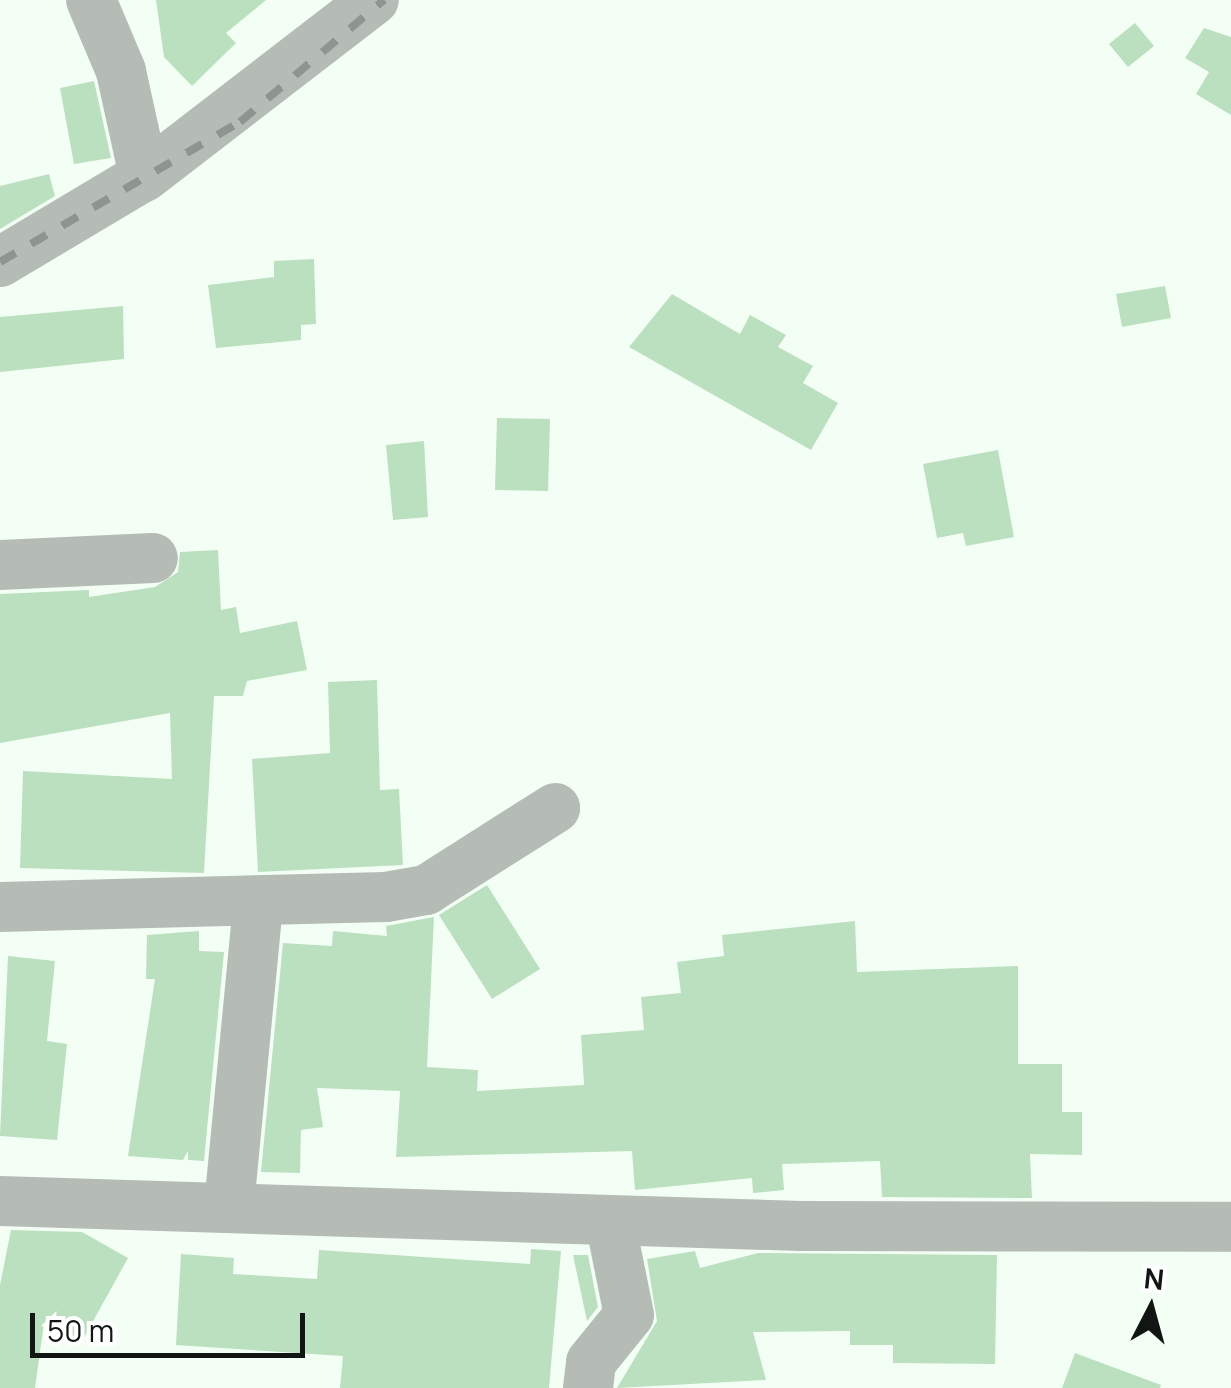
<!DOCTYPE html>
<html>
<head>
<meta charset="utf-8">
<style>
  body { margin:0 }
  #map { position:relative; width:1231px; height:1388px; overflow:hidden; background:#f3fff4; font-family:Manrope,sans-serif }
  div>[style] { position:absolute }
  .building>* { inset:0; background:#bbe0bf }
  .minor>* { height:50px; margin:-25px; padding:0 25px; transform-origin:25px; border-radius:25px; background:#b5bbb5 }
  .rail>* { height:8px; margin-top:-4px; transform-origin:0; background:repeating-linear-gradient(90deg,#8d968e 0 18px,transparent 0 36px) }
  span { translate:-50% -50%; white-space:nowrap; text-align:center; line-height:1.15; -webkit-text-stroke:8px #fff; paint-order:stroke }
  .north { position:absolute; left:1101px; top:1258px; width:100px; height:100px; -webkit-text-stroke:8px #fff; paint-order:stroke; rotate:6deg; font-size:28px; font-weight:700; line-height:40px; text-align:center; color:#111612 }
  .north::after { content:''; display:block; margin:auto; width:35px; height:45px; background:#111612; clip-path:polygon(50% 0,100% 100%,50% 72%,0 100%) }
  .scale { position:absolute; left:30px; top:1313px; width:275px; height:45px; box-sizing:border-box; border:5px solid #111612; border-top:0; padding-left:12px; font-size:30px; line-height:35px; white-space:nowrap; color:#111612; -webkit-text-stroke:8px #fff; paint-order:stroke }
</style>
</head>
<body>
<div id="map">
  <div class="building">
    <div style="clip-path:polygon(156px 0,266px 0,226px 33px,236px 43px,192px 86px,164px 57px)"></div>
    <div style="clip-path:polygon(1135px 23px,1154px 46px,1128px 67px,1109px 44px)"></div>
    <div style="clip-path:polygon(1204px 28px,1231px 37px,1231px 115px,1196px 94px,1209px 72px,1185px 58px)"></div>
    <div style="clip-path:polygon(94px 81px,111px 158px,74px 164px,60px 88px)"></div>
    <div style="clip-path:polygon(49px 174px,55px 196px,0 229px,0 186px)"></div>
    <div style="clip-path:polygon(314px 259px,316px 324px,301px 325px,301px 340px,216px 348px,208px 285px,274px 277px,274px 261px)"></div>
    <div style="clip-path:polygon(1165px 286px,1171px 318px,1122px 327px,1116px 294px)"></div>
    <div style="clip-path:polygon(672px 294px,740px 334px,750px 315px,786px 335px,778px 347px,813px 366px,803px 383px,838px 403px,811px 450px,629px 347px)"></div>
    <div style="clip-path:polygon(123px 306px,124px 359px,0 372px,0 317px)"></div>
    <div style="clip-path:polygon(497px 418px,550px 419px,548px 491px,495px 490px)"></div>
    <div style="clip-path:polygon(424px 441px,428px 517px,393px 520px,386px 445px)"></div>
    <div style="clip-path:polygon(998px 450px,1014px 537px,966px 546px,963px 533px,937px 538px,923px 464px)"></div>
    <div style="clip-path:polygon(218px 550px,221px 610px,236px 607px,240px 633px,297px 621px,307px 670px,247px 681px,243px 696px,214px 696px,204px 873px,20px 868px,23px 771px,172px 779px,170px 713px,0 743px,0 594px,89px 590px,89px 597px,155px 587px,178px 572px,180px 552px)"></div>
    <div style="clip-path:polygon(377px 680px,380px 790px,399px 789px,403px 865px,258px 872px,252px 759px,330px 753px,328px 682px)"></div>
    <div style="clip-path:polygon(487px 885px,540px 969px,492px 999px,439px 915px)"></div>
    <div style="clip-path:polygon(434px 917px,427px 1067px,478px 1070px,477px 1091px,584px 1085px,581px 1035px,644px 1030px,641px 997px,681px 993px,677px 962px,724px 956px,722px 935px,855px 921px,857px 972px,1018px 966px,1018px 1064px,1062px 1064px,1062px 1112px,1082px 1112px,1082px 1155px,1030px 1154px,1032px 1198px,882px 1197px,880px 1161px,782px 1164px,784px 1190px,753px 1193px,752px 1178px,635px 1190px,632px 1151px,396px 1157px,400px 1091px,317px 1088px,323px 1127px,301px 1130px,300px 1173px,261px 1172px,283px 943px,332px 946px,333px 931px,387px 936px,386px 926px)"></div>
    <div style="clip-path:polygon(199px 931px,199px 951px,224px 952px,204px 1161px,188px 1160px,188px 1151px,183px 1160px,128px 1156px,155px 979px,146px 979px,147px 935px)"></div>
    <div style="clip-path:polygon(8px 956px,55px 961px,47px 1041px,67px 1044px,57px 1140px,0 1136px)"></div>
    <div style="clip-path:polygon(11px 1230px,82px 1232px,128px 1258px,81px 1343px,44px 1323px,35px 1388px,0 1388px,0 1285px)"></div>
    <div style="clip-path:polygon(531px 1249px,561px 1251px,549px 1388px,340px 1388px,343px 1356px,176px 1345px,181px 1254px,234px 1258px,233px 1274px,317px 1279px,319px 1250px,530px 1264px)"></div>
    <div style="clip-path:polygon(695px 1251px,700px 1268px,758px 1253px,997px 1255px,995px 1364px,893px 1363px,893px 1345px,850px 1345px,850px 1331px,753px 1332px,766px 1380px,617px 1388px,657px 1321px,647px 1259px)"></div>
    <div style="clip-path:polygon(573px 1255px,588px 1255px,598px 1307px,587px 1321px)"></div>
    <div style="clip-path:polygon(1075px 1353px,1161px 1385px,1160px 1388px,1062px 1388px)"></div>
  </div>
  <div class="minor">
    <div style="left:144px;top:177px;width:290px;rotate:-37.6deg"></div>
    <div style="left:0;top:262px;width:168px;rotate:-30.8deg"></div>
    <div style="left:144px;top:176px;width:107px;rotate:-102.4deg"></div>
    <div style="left:121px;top:71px;width:77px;rotate:-112.9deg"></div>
    <div style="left:0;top:565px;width:153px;rotate:-2.6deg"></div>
    <div style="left:0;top:907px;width:386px;rotate:-1.5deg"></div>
    <div style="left:386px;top:897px;width:41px;rotate:-9.9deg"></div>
    <div style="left:426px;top:890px;width:153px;rotate:-32.4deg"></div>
    <div style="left:0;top:1201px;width:801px;rotate:1.79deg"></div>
    <div style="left:801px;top:1226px;width:430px;rotate:0.1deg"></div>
    <div style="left:229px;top:1206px;width:304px;rotate:-84.5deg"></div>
    <div style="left:588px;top:1388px;width:26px;rotate:-83deg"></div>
    <div style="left:591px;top:1362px;width:60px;rotate:-51deg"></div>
    <div style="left:629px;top:1315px;width:96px;rotate:-101.4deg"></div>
  </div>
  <div class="rail">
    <div style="left:0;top:262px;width:278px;rotate:-30.3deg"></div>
    <div style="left:240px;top:122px;width:189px;rotate:-40.3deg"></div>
  </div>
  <div class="north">N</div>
  <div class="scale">50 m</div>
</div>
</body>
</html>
